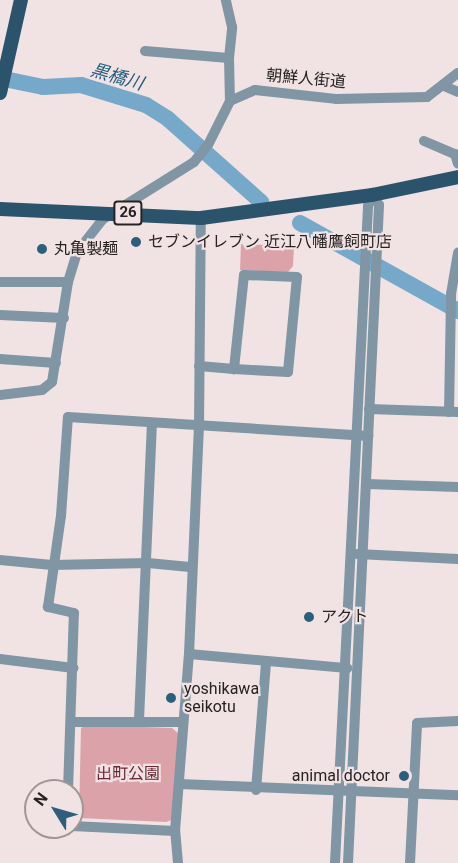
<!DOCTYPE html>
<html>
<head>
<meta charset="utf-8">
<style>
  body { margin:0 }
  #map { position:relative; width:458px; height:863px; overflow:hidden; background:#f1e2e3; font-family:Roboto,"Noto Sans JP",sans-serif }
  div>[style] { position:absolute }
  .green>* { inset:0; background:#dba2a9 }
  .river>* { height:16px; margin:-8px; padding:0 8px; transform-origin:8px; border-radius:8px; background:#76a9c9 }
  .minor>* { height:10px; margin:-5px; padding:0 5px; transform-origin:5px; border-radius:5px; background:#8096a4 }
  .major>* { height:14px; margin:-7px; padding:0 7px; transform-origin:7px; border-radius:7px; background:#2b536c }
  .dots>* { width:16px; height:16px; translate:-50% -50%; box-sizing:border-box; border:3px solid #f1e2e3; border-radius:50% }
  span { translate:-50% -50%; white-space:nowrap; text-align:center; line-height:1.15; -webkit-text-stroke:4.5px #f1e2e3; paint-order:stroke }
  .shield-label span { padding:2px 4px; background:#f1e2e3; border:2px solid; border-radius:4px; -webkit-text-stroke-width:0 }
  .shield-label { font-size:15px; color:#282323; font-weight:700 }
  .street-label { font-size:16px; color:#282323 }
  .poi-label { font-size:16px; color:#282323 }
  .left { translate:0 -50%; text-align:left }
  .right { translate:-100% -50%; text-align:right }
  .park-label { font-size:16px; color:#6e2736 }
  .water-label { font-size:18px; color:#205c7d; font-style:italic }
  .north { position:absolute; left:24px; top:779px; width:60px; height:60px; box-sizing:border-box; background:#f1e2e3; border:2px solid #a19696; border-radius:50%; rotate:307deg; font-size:16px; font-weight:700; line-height:24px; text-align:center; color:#282323 }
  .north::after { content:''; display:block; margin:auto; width:21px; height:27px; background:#2d5f7d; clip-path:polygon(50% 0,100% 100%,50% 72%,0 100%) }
</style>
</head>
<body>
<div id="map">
  <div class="green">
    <div style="clip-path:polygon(241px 244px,294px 246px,293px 266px,288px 272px,240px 270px)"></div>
    <div style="clip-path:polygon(87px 725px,172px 728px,179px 734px,174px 819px,166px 822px,79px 818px,81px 728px)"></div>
  </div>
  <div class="river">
    <div style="left:0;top:78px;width:44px;rotate:11.8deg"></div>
    <div style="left:43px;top:87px;width:38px;rotate:-3deg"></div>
    <div style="left:81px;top:85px;width:68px;rotate:17.1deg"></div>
    <div style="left:146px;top:105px;width:26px;rotate:32deg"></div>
    <div style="left:168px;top:119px;width:125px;rotate:41.7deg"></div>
    <div style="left:300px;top:223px;width:181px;rotate:29.1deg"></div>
  </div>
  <div class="minor">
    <div style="left:145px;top:51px;width:84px;rotate:4.8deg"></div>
    <div style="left:229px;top:58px;width:31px;rotate:-84deg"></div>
    <div style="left:232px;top:27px;width:28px;rotate:-103deg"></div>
    <div style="left:229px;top:58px;width:43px;rotate:88.7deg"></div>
    <div style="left:444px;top:86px;width:15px;rotate:23deg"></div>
    <div style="left:424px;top:141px;width:34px;rotate:23deg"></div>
    <div style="left:455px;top:154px;width:10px;rotate:73deg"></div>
    <div style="left:0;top:282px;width:68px"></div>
    <div style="left:0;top:315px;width:64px;rotate:2.7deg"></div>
    <div style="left:0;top:359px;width:56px;rotate:4.1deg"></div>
    <div style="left:199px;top:366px;width:35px;rotate:5deg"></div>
    <div style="left:234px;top:369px;width:54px;rotate:3.2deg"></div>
    <div style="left:288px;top:372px;width:95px;rotate:-84.6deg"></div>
    <div style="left:297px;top:277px;width:53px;rotate:-177.8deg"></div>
    <div style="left:244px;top:275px;width:95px;rotate:96.1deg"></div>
    <div style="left:0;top:395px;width:42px;rotate:-6.8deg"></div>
    <div style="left:42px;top:390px;width:13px;rotate:-39deg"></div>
    <div style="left:52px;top:382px;width:101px;rotate:-80.9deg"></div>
    <div style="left:68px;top:282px;width:31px;rotate:-73deg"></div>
    <div style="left:77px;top:252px;width:42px;rotate:-51.8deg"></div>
    <div style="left:103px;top:219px;width:107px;rotate:-32.1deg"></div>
    <div style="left:194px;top:162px;width:22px;rotate:-51deg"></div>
    <div style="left:208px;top:145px;width:49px;rotate:-63.4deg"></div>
    <div style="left:230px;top:101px;width:27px;rotate:-24deg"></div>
    <div style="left:255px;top:90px;width:81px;rotate:6.3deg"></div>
    <div style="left:336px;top:99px;width:91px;rotate:-1.3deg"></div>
    <div style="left:427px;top:97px;width:39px;rotate:-38deg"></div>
    <div style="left:369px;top:409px;width:89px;rotate:1.9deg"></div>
    <div style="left:449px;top:412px;width:118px;rotate:-89deg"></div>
    <div style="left:451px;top:294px;width:42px;rotate:-80.3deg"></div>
    <div style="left:366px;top:484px;width:92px;rotate:1.9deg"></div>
    <div style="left:357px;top:554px;width:101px;rotate:2.8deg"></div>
    <div style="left:0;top:560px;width:52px;rotate:5.5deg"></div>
    <div style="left:52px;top:565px;width:96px;rotate:-1.2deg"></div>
    <div style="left:148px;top:563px;width:42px;rotate:5.4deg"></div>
    <div style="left:189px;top:654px;width:159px;rotate:5.1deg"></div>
    <div style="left:0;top:659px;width:74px;rotate:7deg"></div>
    <div style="left:139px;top:720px;width:297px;rotate:-87.5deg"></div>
    <div style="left:72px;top:722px;width:111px"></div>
    <div style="left:179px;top:784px;width:279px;rotate:2.3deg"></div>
    <div style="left:256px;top:790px;width:128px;rotate:-85.5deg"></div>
    <div style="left:68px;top:791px;width:178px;rotate:-88.1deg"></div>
    <div style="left:74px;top:613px;width:27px;rotate:-167deg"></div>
    <div style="left:48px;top:607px;width:92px;rotate:-81.9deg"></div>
    <div style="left:61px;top:516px;width:99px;rotate:-86deg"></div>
    <div style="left:68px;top:417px;width:301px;rotate:3.6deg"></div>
    <div style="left:72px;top:826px;width:103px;rotate:2.8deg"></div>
    <div style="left:178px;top:863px;width:32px;rotate:-95deg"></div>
    <div style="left:175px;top:831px;width:178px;rotate:-85.5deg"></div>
    <div style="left:189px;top:654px;width:227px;rotate:-87.5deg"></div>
    <div style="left:199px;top:427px;width:209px;rotate:-89.5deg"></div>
    <div style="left:335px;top:863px;width:658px;rotate:-87.12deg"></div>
    <div style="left:368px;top:206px;width:12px;rotate:-70deg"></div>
    <div style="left:348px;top:863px;width:659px;rotate:-87.3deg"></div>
    <div style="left:379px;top:205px;width:12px;rotate:-125deg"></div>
    <div style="left:410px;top:863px;width:140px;rotate:-87.1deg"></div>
    <div style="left:417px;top:723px;width:41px;rotate:-2.8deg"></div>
  </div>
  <div class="major">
    <div style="left:0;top:93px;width:95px;rotate:-77.3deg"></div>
    <div style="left:0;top:209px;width:201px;rotate:2.6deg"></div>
    <div style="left:201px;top:218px;width:173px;rotate:-7.7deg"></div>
    <div style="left:372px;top:195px;width:88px;rotate:-11.8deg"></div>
  </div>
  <div class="dots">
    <div style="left:136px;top:242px;background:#2d5f7d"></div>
    <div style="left:42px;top:249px;background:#2d5f7d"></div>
    <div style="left:309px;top:617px;background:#2d5f7d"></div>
    <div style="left:171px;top:698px;background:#2d5f7d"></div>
    <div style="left:404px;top:776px;background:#2d5f7d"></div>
  </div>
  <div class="shield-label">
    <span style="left:128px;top:213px">26</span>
  </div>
  <div class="street-label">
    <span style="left:306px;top:79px;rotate:5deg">朝鮮人街道</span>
  </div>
  <div class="poi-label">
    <span class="left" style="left:148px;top:242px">セブンイレブン 近江八幡鷹飼町店</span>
    <span class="left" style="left:54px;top:249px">丸亀製麺</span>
    <span class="left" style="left:321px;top:617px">アクト</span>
    <span class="left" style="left:184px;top:698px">yoshikawa<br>seikotu</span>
    <span class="right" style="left:390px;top:776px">animal doctor</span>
  </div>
  <div class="park-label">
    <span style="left:128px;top:774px">出町公園</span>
  </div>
  <div class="water-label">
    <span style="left:117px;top:77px;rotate:16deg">黒橋川</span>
  </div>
  <div class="north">N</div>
</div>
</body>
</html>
